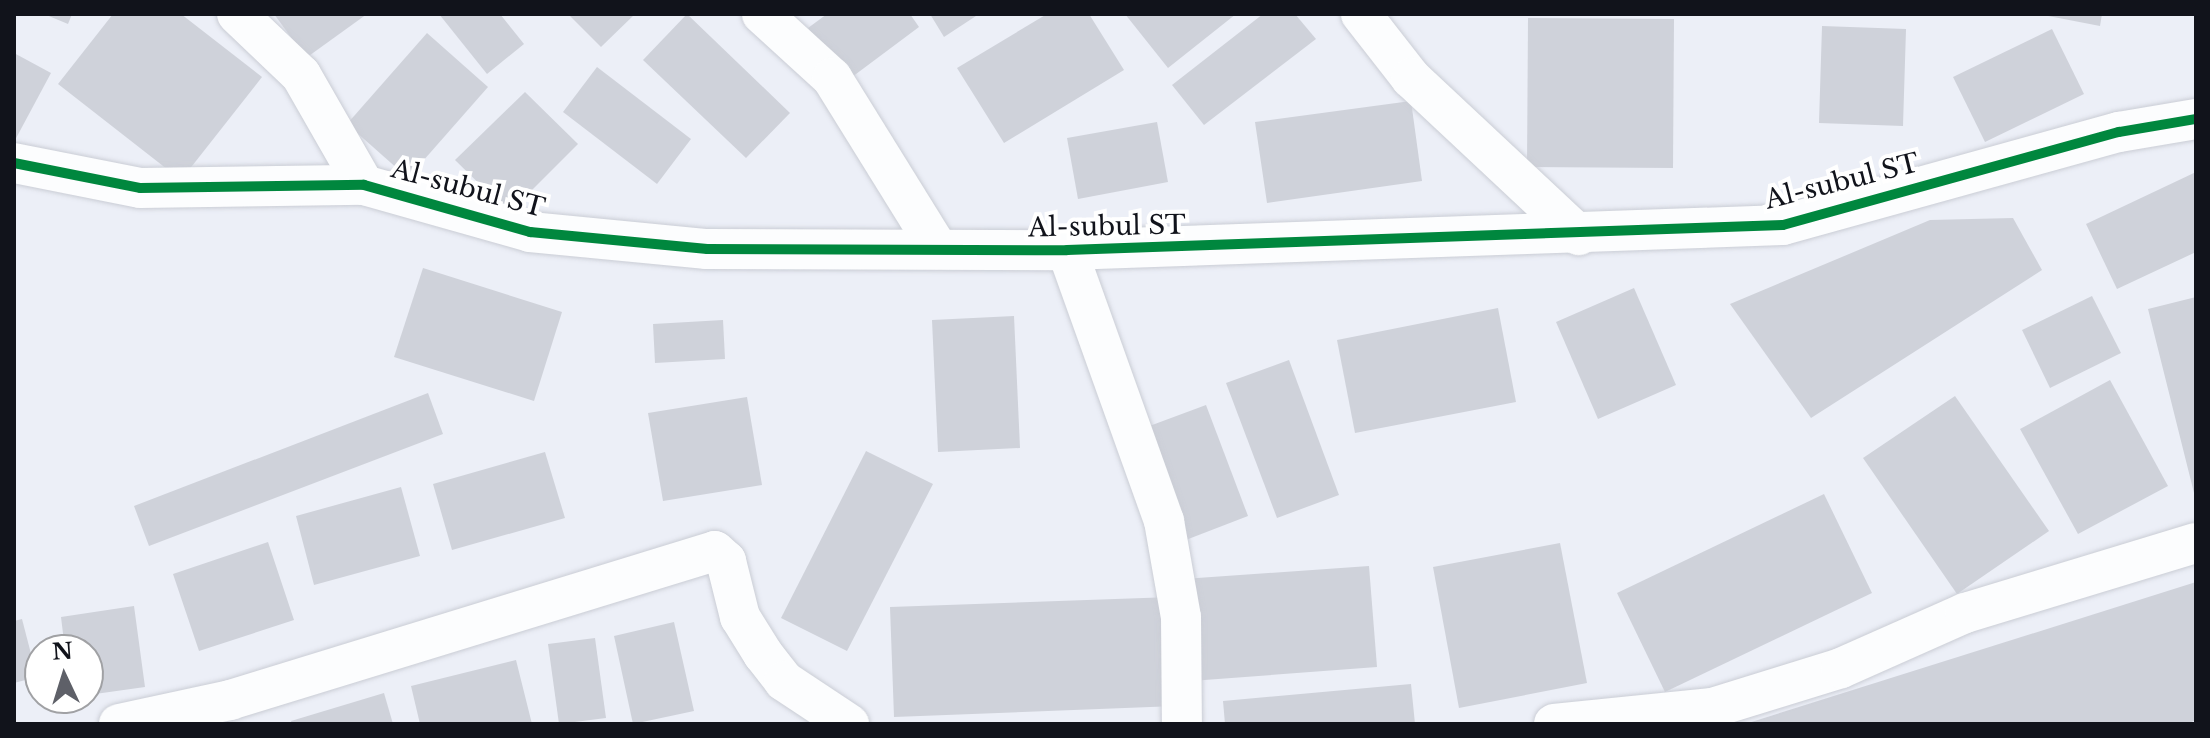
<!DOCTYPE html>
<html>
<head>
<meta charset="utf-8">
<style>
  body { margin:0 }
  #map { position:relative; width:2210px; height:738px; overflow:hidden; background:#eceff7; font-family:"Libre Baskerville",serif }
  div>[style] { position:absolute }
  .building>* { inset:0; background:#cfd2da }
  .roads { filter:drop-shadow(0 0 2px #cacdd5) drop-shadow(0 0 2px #cacdd5) }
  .minor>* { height:40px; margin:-20px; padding:0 20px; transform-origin:20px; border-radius:20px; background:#fcfdfe }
  .cycleway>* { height:10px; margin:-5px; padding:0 5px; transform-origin:5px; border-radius:5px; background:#00873e }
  span { translate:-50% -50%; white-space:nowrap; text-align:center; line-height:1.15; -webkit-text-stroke:8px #fff; paint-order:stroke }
  .street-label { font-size:26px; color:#11131b }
  .frame { position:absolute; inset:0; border:16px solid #11131b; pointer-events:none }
  .north { position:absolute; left:24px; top:634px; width:80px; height:80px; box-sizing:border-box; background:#fff; border:2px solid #a0a1a4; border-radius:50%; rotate:356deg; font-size:22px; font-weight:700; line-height:32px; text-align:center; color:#11131b }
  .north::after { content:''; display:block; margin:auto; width:28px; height:36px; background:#5e6068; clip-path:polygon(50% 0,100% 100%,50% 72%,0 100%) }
</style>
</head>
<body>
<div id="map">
  <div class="building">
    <div style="clip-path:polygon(44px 14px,72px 14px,68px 24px)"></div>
    <div style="clip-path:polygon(113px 14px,181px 14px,262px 77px,181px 180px,58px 84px)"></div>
    <div style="clip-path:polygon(274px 14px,367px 14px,306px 58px)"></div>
    <div style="clip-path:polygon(439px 14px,500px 14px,524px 44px,487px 74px)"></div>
    <div style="clip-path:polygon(568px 14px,635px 14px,601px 47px)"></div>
    <div style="clip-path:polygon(687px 14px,790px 113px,746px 158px,643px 60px)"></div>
    <div style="clip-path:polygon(827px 14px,910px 14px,919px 27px,848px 80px,808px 28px)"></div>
    <div style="clip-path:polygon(930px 14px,979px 14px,944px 37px)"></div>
    <div style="clip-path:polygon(1047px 14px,1089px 14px,1124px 70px,1004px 143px,957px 68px)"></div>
    <div style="clip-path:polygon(1125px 14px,1236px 14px,1168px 68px)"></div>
    <div style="clip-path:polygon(1263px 14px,1295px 14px,1316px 39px,1204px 125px,1172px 85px)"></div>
    <div style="clip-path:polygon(2038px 14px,2102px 14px,2100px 26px)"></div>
    <div style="clip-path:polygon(1528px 18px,1674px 19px,1673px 168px,1527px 167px)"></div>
    <div style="clip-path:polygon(1822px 26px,1906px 29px,1903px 126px,1819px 123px)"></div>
    <div style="clip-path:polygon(2052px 29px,2084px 94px,1985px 142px,1953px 77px)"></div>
    <div style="clip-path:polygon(427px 33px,488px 87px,408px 178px,347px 124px)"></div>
    <div style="clip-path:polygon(14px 53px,51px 73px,14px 142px)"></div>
    <div style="clip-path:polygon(597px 67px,691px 139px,657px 184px,563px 112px)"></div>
    <div style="clip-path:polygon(525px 92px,578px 144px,509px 213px,455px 160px)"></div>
    <div style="clip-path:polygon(1411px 101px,1422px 181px,1267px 203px,1255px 122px)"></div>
    <div style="clip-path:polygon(1157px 122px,1168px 182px,1078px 199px,1067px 138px)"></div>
    <div style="clip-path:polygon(2196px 172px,2196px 252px,2117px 289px,2086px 224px)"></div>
    <div style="clip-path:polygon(2013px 218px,2042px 270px,1811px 418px,1730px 304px,1930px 220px)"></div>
    <div style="clip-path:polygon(423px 268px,562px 312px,534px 401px,394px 357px)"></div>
    <div style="clip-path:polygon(1634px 288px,1676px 385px,1598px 419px,1556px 322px)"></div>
    <div style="clip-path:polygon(2092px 296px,2121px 353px,2050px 388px,2022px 330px)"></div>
    <div style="clip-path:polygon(2196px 297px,2196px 497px,2195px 497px,2148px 309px)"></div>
    <div style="clip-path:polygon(1498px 308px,1516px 402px,1355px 433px,1337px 340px)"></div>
    <div style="clip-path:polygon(1014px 316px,1020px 448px,938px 452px,932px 320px)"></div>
    <div style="clip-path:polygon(723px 320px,725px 359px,655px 363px,653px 324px)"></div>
    <div style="clip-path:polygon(1289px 360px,1339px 495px,1277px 518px,1226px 383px)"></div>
    <div style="clip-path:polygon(2110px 380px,2168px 486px,2078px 534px,2020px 429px)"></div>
    <div style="clip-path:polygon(428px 393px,443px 434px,149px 546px,134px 506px)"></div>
    <div style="clip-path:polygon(1955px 396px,2049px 531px,1957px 594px,1863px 458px)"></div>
    <div style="clip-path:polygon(747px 397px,762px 485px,663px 501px,648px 413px)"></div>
    <div style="clip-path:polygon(1206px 405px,1248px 516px,1178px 543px,1136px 431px)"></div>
    <div style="clip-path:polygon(866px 451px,933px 484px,847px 651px,781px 618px)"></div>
    <div style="clip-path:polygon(545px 452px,565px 518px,452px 550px,433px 484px)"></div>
    <div style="clip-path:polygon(401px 487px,420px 556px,314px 585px,296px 516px)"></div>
    <div style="clip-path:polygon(1824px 494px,1872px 593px,1665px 692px,1617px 593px)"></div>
    <div style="clip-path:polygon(268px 542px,294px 620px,199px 651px,173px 574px)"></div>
    <div style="clip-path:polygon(1560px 543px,1587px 683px,1459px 708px,1433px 567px)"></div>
    <div style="clip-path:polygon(1369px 566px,1377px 667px,1191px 681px,1183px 579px)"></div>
    <div style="clip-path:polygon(2196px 582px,2196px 720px,2187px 724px,1745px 724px)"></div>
    <div style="clip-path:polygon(1172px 597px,1176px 706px,894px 717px,890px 607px)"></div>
    <div style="clip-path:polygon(134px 606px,145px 687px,88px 695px,88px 650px,65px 650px,61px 617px)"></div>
    <div style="clip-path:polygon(22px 619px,37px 677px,14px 683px,14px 621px)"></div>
    <div style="clip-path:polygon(674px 622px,694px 711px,633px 724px,614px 636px)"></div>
    <div style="clip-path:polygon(595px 638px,606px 718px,559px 724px,548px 644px)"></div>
    <div style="clip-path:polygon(516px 660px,532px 724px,420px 724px,411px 686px)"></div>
    <div style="clip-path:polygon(1411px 684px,1415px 724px,1225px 724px,1223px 701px)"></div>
    <div style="clip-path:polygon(384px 693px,393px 724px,292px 724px,291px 721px)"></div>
  </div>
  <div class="roads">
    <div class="minor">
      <div style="left:237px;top:14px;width:88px;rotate:43.6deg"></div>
      <div style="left:301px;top:75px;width:127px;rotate:60.2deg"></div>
      <div style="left:762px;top:14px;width:95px;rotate:42.4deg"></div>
      <div style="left:832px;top:78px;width:201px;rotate:58.2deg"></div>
      <div style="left:1361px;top:14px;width:81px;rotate:52deg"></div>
      <div style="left:1411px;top:78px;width:230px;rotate:43.1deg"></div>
      <div style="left:14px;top:163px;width:128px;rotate:11.2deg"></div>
      <div style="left:140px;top:188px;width:224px;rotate:-0.8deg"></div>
      <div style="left:364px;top:185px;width:173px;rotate:15.8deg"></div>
      <div style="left:530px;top:232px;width:178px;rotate:5.5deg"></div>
      <div style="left:707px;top:249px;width:360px;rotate:0.2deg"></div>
      <div style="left:1067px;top:250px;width:716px;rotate:-2deg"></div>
      <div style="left:1783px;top:225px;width:349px;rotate:-15.5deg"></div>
      <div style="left:2119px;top:132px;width:78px;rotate:-9.6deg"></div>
      <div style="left:1067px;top:250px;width:288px;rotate:70.3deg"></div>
      <div style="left:1164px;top:521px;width:97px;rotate:80deg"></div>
      <div style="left:1181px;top:617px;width:107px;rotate:89.5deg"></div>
      <div style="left:119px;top:724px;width:114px;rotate:-12.2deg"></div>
      <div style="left:230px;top:700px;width:507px;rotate:-17.08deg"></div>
      <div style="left:715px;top:551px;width:15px;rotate:42deg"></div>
      <div style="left:726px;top:561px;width:58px;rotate:76deg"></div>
      <div style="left:740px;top:617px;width:44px;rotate:58.1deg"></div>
      <div style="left:763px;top:654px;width:34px;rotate:52deg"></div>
      <div style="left:784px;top:681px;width:78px;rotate:33.5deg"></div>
      <div style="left:1554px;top:724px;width:159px;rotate:-5.8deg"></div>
      <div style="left:1712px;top:708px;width:135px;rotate:-17.2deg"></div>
      <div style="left:1841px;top:668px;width:136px;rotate:-23.9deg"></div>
      <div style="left:1965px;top:613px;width:241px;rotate:-16.9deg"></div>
    </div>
  </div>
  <div class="cycleway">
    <div style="left:14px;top:163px;width:128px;rotate:11.2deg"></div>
    <div style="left:140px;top:188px;width:224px;rotate:-0.8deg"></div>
    <div style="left:364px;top:185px;width:173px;rotate:15.8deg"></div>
    <div style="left:530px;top:232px;width:178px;rotate:5.5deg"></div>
    <div style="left:707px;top:249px;width:360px;rotate:0.2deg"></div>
    <div style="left:1067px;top:250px;width:716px;rotate:-2deg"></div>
    <div style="left:1783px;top:225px;width:349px;rotate:-15.5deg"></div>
    <div style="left:2119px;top:132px;width:78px;rotate:-9.6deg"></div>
  </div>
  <div class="street-label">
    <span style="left:1842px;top:182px;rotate:-14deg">Al-subul ST</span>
    <span style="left:468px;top:189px;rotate:15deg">Al-subul ST</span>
    <span style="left:1107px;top:227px;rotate:-1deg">Al-subul ST</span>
  </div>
  <div class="frame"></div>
  <div class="north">N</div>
</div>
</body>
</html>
